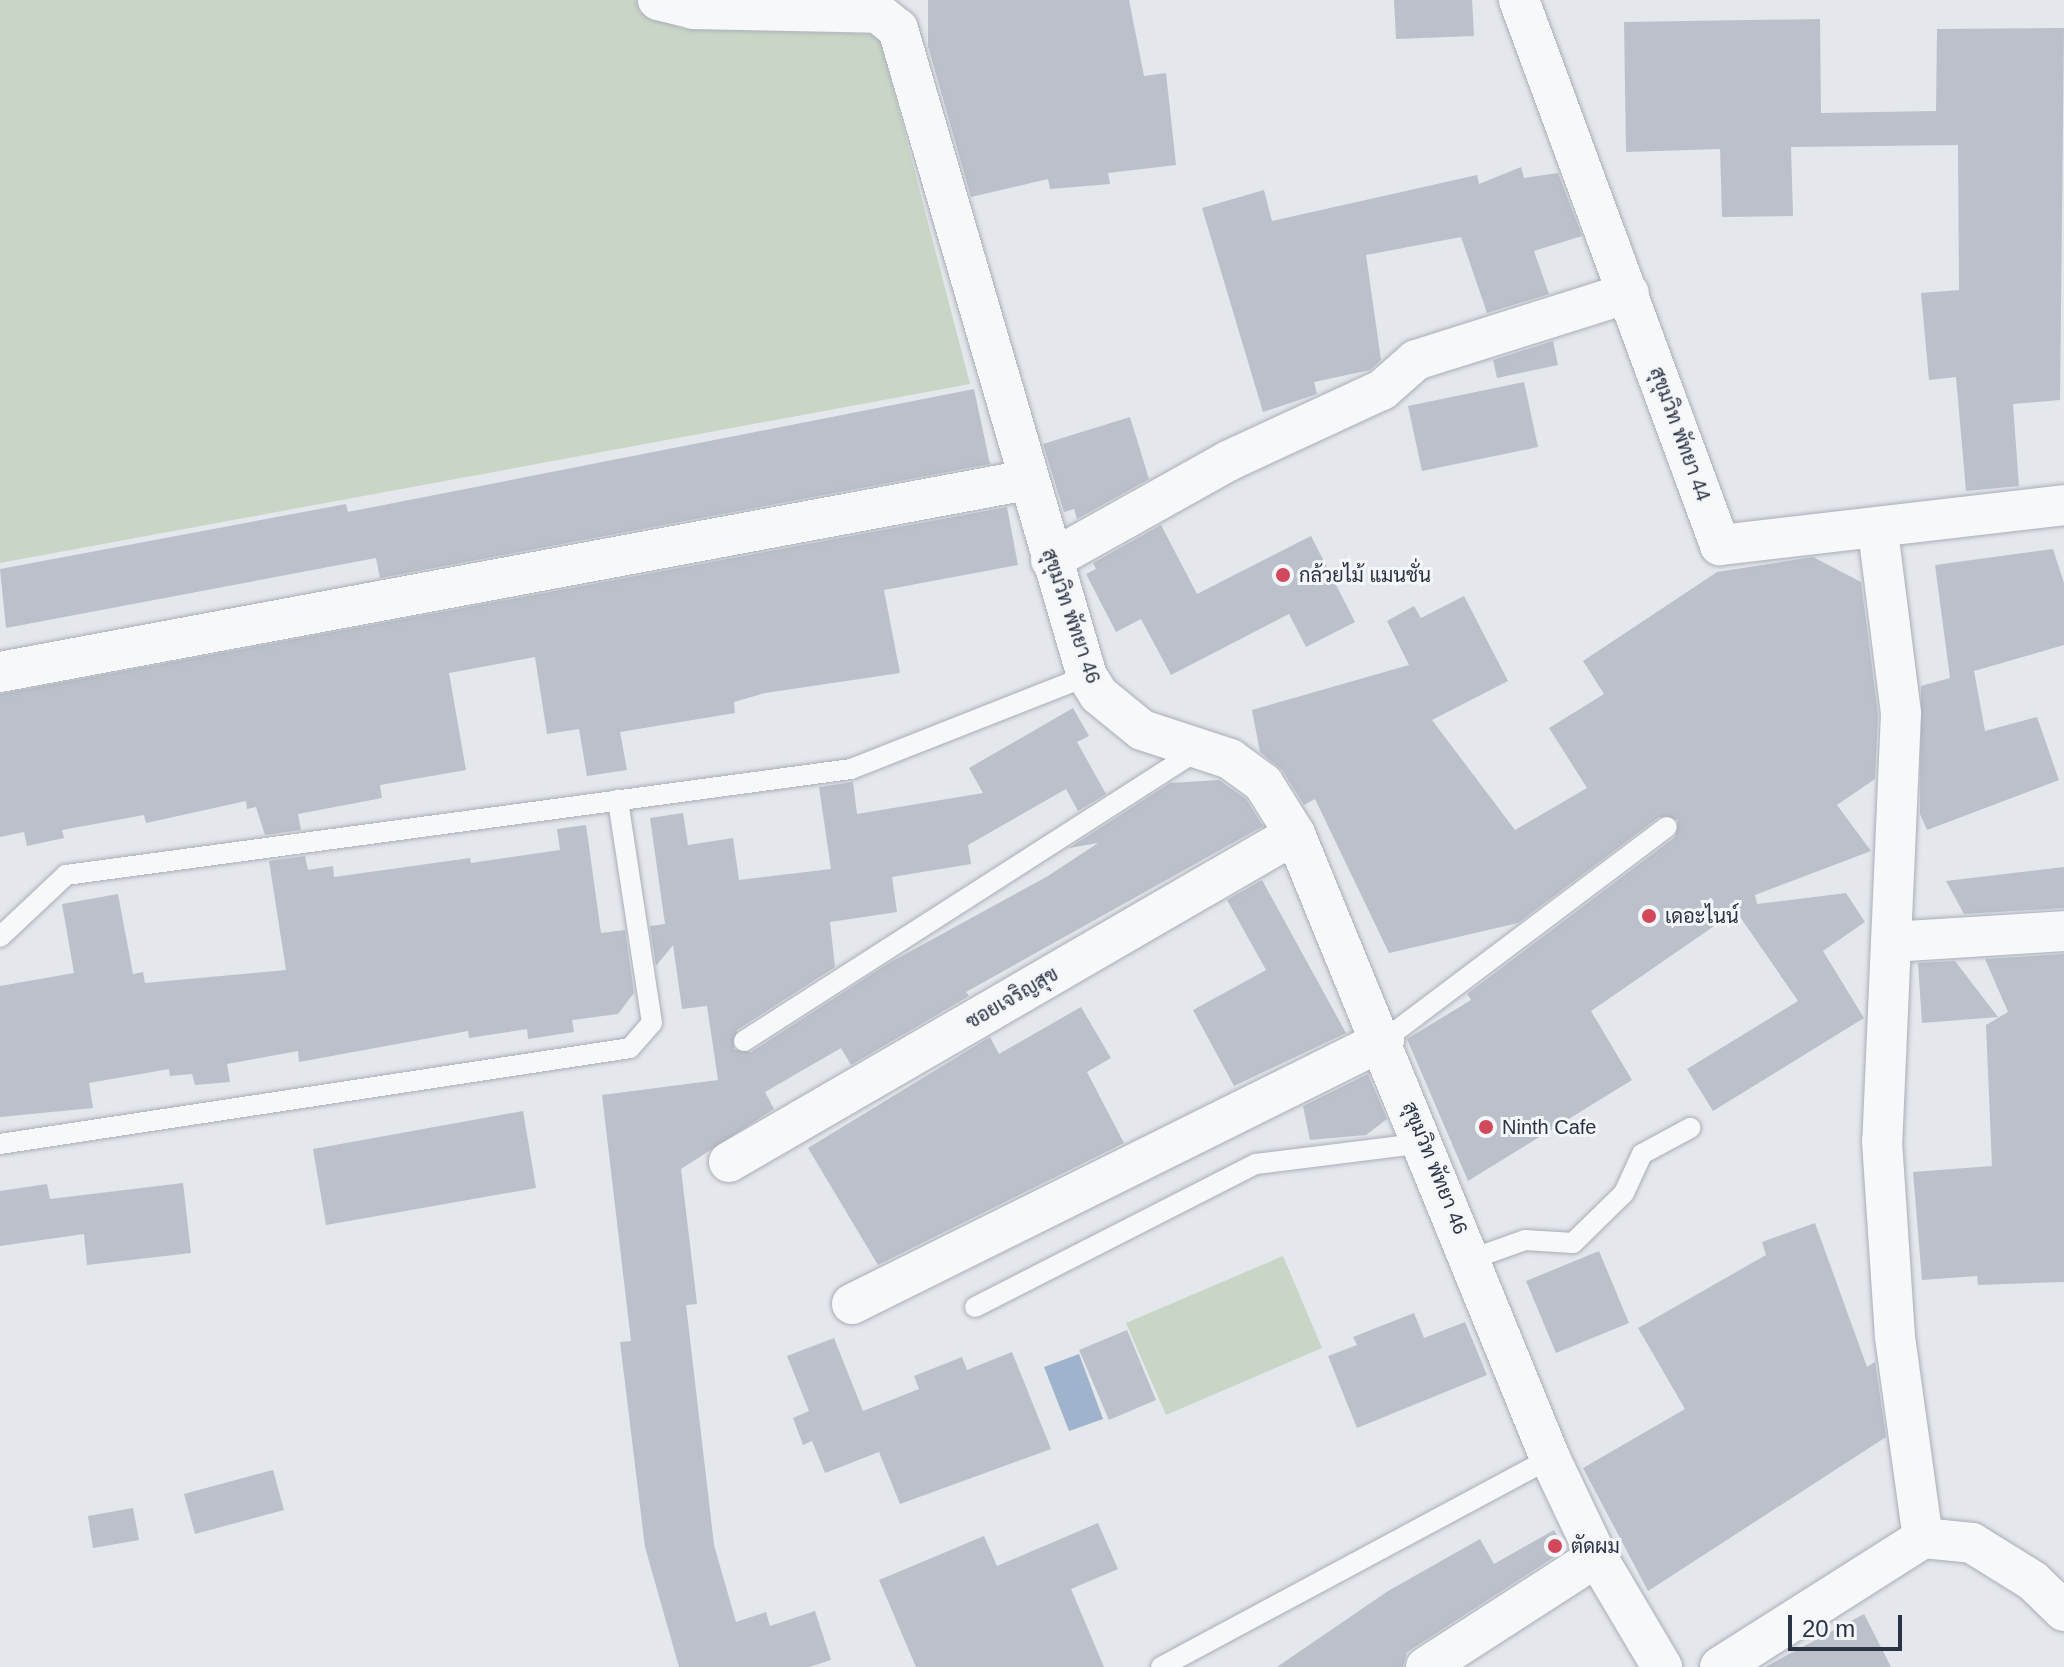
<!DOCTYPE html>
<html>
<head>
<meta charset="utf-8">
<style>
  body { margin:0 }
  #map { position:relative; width:2064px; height:1667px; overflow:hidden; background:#e4e7ec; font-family:Helvetica,Sarabun,sans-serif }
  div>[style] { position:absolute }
  .green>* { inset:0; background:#c9d6c5 }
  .water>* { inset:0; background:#9fb4cc }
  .building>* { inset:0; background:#bbc0ca }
  .roads { filter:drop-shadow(0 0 2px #a9aeb7) drop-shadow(0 0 2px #a9aeb7) }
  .lane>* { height:20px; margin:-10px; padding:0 10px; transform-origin:10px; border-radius:10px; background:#f7f8fa }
  .street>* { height:40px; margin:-20px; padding:0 20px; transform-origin:20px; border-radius:20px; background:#f7f8fa }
  .dots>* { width:22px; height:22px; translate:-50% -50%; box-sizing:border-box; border:4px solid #f4f6f9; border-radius:50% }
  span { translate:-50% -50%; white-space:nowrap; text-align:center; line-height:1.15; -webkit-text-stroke:6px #f4f6f9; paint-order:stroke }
  .street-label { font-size:20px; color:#2b3445 }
  .poi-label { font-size:20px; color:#2b3445 }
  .left { translate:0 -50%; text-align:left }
  .scale { position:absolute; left:1788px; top:1615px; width:114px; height:36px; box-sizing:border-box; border:4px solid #2b3445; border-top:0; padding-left:10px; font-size:24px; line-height:28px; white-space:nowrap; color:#2b3445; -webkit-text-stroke:6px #f4f6f9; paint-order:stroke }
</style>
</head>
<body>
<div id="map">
  <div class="green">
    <div style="clip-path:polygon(0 0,636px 0,640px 12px,682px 29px,879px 34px,970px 384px,0 563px)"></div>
    <div style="clip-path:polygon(1283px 1256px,1322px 1348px,1166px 1415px,1126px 1323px)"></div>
  </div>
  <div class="water">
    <div style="clip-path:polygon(1079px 1354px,1103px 1419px,1069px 1431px,1044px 1367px)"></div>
  </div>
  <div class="building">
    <div style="clip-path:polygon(928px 0,1129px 0,1144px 76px,1166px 73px,1176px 165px,1108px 173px,1110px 184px,1050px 189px,1048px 179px,971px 197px,928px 46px)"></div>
    <div style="clip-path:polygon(1394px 0,1472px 0,1474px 36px,1396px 39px)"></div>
    <div style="clip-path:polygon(1820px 19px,1821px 113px,1936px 111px,1937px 29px,2064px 28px,2060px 400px,2013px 404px,2019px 486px,1966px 491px,1956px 377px,1929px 380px,1921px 293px,1959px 290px,1958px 145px,1791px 147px,1793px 216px,1722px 217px,1720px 149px,1626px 152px,1624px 22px)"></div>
    <div style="clip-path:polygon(1521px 167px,1524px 178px,1558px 173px,1582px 236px,1534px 251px,1549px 294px,1487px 313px,1461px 237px,1366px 255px,1381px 360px,1370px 370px,1314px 382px,1317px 394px,1263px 412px,1202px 208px,1264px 190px,1272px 221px,1477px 175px,1479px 184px)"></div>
    <div style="clip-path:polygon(1553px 341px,1558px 365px,1497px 378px,1493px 360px)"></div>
    <div style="clip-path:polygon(1524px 382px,1538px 447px,1422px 471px,1408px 406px)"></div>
    <div style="clip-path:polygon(974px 389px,990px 464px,380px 578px,376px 558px,6px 628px,0 569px,346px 504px,348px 512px)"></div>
    <div style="clip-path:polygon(1130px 417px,1149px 479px,1077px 519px,1074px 509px,1064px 512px,1043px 444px)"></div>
    <div style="clip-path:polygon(1007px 507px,1018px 565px,884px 590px,900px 673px,765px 693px,734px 702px,735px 713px,620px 732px,627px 770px,587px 776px,579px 729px,547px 734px,535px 657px,449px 673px,466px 770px,380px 785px,382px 798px,298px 814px,301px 830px,265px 835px,256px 807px,247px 809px,246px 801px,146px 823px,144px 815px,62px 830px,64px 838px,27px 846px,24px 832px,0 837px,0 694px)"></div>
    <div style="clip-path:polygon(1161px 525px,1197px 594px,1311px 536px,1355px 622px,1306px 647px,1289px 614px,1171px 675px,1141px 619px,1116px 632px,1086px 574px,1096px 569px,1093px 563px)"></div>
    <div style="clip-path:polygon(2053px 549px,2064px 583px,2064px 645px,1974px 671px,1985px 731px,2037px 717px,2059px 780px,1927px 830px,1920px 814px,1921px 686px,1950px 678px,1935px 565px)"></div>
    <div style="clip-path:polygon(1813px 557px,1861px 582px,1878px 714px,1875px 779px,1837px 805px,1871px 851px,1755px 895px,1757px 904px,1846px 893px,1865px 922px,1823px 951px,1864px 1018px,1713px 1111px,1687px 1069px,1798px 1001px,1736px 911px,1591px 1011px,1632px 1080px,1468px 1181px,1407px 1039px,1471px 1000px,1467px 994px,1675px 837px,1678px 820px,1659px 817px,1518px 923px,1389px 953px,1315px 799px,1304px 805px,1282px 770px,1260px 752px,1252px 710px,1409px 665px,1387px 621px,1414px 606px,1421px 618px,1464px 596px,1508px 681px,1432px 720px,1515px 830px,1587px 788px,1549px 728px,1604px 694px,1583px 661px,1717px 572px)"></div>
    <div style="clip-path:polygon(1073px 708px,1089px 736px,1077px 742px,1106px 794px,1078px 811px,1066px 789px,968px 845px,971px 864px,892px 877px,897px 912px,830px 922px,835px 967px,737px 1030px,734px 1049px,751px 1052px,889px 963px,1048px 876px,1098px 843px,1069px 848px,1170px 783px,1219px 780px,1246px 799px,1263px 826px,966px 992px,969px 996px,851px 1065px,841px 1048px,765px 1092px,774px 1109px,681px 1169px,697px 1304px,686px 1305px,714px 1545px,736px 1622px,766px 1612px,770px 1626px,815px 1611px,831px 1660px,809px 1667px,679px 1667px,645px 1547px,620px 1342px,631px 1341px,602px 1095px,718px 1080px,707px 1006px,682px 1009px,673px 945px,656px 966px,650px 926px,665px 924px,650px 818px,683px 813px,688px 845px,733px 838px,739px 880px,831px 869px,819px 787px,853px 782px,857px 814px,983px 793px,969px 768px)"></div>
    <div style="clip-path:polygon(586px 825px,601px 933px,625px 930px,634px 993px,618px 1014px,572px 1020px,574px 1032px,528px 1039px,527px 1029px,469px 1038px,468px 1031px,299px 1062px,298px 1051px,227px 1064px,230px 1082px,195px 1085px,192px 1074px,170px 1076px,169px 1069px,89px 1083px,93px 1108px,0 1117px,0 986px,74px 973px,62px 904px,118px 894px,133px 974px,143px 972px,145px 983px,286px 970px,269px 861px,305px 856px,308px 870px,333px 866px,334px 877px,470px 858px,471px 863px,560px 850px,557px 829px)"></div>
    <div style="clip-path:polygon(2064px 867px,2064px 908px,1964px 914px,1946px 881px)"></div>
    <div style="clip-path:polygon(1262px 880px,1346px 1033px,1234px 1086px,1193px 1010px,1266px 970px,1227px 900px)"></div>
    <div style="clip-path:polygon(2064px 954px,2064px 1282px,1978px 1285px,1977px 1276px,1922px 1280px,1913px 1172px,1992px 1166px,1986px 1025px,2008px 1012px,1985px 959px)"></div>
    <div style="clip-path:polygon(1955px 961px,1998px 1017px,1922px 1023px,1918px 963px)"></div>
    <div style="clip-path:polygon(1081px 1007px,1111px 1058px,1087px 1072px,1124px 1143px,878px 1265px,808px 1148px,990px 1037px,999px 1054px)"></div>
    <div style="clip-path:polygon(1368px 1074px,1387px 1119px,1366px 1135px,1310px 1140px,1303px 1106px)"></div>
    <div style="clip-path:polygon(523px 1111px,536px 1188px,326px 1225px,313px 1149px)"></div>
    <div style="clip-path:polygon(183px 1183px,191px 1253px,87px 1265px,84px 1234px,0 1246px,0 1191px,47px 1184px,50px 1199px)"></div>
    <div style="clip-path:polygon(1815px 1223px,1867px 1367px,1875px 1362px,1886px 1437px,1648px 1591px,1583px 1468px,1685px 1409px,1638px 1328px,1766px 1255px,1762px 1242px)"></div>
    <div style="clip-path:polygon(1599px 1251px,1629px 1323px,1556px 1353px,1526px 1281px)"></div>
    <div style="clip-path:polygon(1414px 1313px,1424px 1338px,1465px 1322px,1487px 1375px,1357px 1428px,1328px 1356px,1357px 1345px,1353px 1337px)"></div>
    <div style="clip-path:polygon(1127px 1330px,1156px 1400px,1109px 1420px,1079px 1350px)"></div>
    <div style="clip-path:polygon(834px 1338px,863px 1411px,919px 1389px,914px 1376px,962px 1357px,967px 1370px,1012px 1352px,1051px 1449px,900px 1504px,879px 1452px,825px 1473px,812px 1441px,803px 1445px,793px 1418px,809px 1411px,787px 1356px)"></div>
    <div style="clip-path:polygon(273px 1470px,284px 1510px,195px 1534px,184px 1494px)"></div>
    <div style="clip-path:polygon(133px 1508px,139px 1540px,93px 1548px,88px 1516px)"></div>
    <div style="clip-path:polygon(1098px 1523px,1118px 1569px,1071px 1589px,1104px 1667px,916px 1667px,879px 1580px,984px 1536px,997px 1566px)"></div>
    <div style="clip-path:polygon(1554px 1530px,1565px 1550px,1407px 1652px,1403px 1667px,1277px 1667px,1388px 1591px,1480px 1539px,1494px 1564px)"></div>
    <div style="clip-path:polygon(1864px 1614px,1891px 1667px,1765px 1667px)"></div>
  </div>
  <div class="roads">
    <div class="lane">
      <div style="left:0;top:937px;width:91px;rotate:-43.2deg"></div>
      <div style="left:66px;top:875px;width:792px;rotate:-7.69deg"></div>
      <div style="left:851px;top:769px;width:254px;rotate:-21.5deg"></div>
      <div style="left:1384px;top:1040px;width:354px;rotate:-37deg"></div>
      <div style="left:744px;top:1041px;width:539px;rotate:-32.66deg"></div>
      <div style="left:0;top:1144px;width:637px;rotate:-8.66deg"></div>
      <div style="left:630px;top:1048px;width:33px;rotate:-49deg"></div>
      <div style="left:652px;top:1023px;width:226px;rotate:-98.7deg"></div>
      <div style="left:1472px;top:1259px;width:56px;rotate:-19.7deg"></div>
      <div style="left:1525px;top:1240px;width:48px;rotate:3.6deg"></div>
      <div style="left:1573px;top:1243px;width:71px;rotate:-44.4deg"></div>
      <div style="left:1624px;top:1193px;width:43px;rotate:-65.2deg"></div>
      <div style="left:1642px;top:1154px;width:55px;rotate:-28.4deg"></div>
      <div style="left:975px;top:1307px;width:315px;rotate:-27deg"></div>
      <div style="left:1256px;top:1164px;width:169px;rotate:-7.1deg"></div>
      <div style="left:1161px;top:1667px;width:442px;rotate:-28.2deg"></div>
    </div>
    <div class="street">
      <div style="left:658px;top:0;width:36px;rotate:14deg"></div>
      <div style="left:693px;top:9px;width:185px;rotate:1.2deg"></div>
      <div style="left:878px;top:13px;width:26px;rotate:39deg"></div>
      <div style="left:898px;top:29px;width:674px;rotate:73.72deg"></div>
      <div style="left:1087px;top:676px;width:22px;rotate:58deg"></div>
      <div style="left:1099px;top:695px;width:55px;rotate:39.1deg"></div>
      <div style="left:1142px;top:730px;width:93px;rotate:18.2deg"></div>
      <div style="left:1230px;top:759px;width:41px;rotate:36deg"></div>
      <div style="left:1263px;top:783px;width:60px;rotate:57.9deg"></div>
      <div style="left:1295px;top:834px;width:674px;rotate:67.77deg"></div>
      <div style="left:1550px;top:1458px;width:110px;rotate:64.6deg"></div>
      <div style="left:1597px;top:1557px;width:128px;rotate:59.4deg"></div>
      <div style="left:1519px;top:0;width:581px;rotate:69.76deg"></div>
      <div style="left:1720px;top:545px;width:346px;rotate:-6.6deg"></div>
      <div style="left:1878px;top:531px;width:183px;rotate:82.8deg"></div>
      <div style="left:1901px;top:713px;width:428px;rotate:92.5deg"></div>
      <div style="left:1882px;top:1141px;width:196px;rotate:86.2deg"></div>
      <div style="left:1895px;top:1337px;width:203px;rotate:82.1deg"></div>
      <div style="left:1051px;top:560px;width:203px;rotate:-29.2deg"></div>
      <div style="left:1228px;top:461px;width:170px;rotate:-24.8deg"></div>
      <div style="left:1382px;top:390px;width:45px;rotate:-41.4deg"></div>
      <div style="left:1416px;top:360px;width:223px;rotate:-17.5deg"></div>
      <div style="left:0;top:672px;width:1045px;rotate:-10.59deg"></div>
      <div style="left:1891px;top:942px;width:173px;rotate:-3.6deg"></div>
      <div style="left:729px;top:1162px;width:654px;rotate:-30.09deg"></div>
      <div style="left:852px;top:1304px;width:594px;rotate:-26.39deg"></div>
      <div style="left:1426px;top:1667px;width:203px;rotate:-32.8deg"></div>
      <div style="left:1720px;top:1667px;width:241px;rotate:-32.4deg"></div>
      <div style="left:1923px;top:1538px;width:49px;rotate:5.8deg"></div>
      <div style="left:1972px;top:1543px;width:72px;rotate:31.9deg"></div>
      <div style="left:2033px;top:1581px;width:43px;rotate:44.1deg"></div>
    </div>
  </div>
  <div class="dots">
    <div style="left:1283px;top:575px;background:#d1495b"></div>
    <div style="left:1649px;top:916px;background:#d1495b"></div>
    <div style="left:1486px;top:1127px;background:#d1495b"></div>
    <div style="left:1555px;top:1546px;background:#d1495b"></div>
  </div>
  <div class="street-label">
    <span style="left:1680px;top:434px;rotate:70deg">สุขุมวิท พัทยา 44</span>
    <span style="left:1071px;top:616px;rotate:71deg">สุขุมวิท พัทยา 46</span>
    <span style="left:1012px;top:998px;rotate:-30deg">ซอยเจริญสุข</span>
    <span style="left:1435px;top:1168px;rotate:68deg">สุขุมวิท พัทยา 46</span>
  </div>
  <div class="poi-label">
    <span class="left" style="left:1299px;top:575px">กล้วยไม้ แมนชั่น</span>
    <span class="left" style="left:1665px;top:916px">เดอะไนน์</span>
    <span class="left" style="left:1502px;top:1127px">Ninth Cafe</span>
    <span class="left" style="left:1571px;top:1546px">ตัดผม</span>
  </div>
  <div class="scale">20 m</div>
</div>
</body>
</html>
